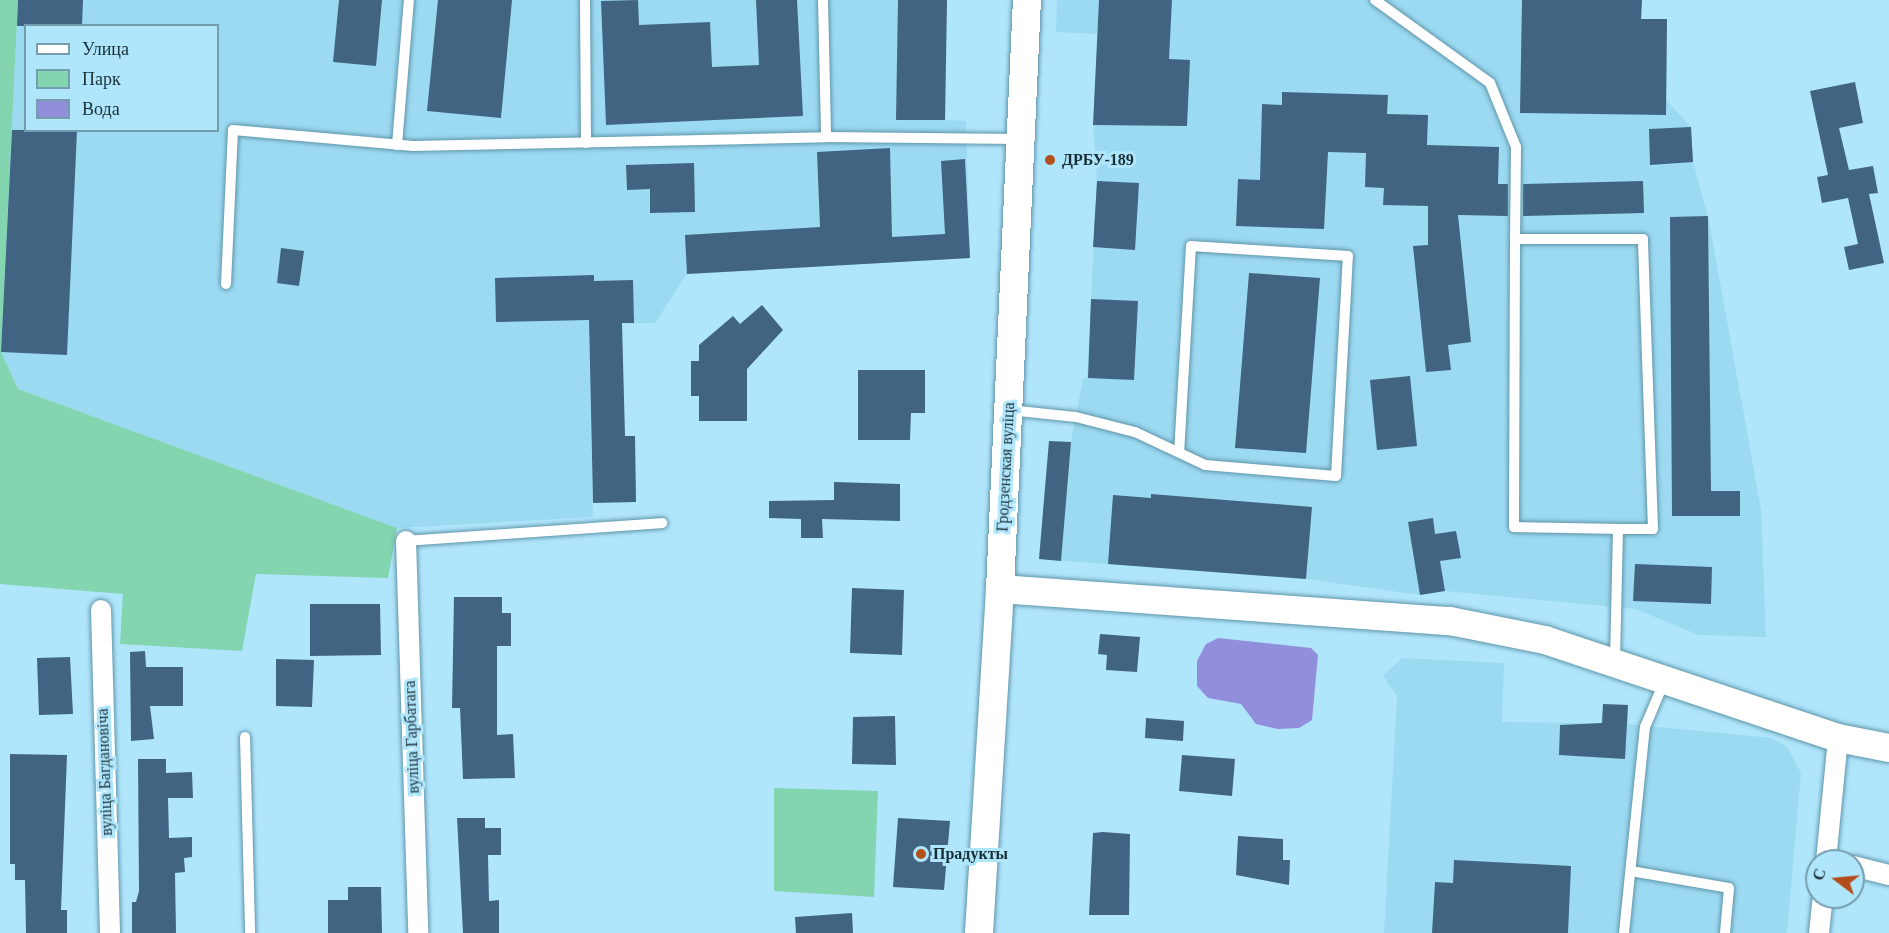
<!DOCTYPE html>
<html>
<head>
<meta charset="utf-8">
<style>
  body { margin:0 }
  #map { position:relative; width:1889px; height:933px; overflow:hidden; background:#b0e6fc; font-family:Georgia,serif }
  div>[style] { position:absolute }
  .built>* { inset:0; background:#9cdaf2 }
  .green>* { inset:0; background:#83d5b0 }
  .water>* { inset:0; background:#918fdc }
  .building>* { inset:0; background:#406482 }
  .roads { filter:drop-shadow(0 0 2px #6095a9) drop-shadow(0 0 2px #6095a9) }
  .lane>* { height:10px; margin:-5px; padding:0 5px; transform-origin:5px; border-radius:5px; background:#fff }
  .street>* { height:20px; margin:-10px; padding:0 10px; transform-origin:10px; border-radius:10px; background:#fff }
  .secondary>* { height:28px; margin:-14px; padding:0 14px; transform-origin:14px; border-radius:14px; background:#fff }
  .dots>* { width:16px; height:16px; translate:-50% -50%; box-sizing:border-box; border:3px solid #b0e6fc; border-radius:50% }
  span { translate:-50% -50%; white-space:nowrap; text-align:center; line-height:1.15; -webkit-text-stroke:6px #b0e6fc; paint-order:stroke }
  .poi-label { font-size:16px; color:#192f37; font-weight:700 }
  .left { translate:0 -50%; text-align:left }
  .street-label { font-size:16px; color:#192f37 }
  .legend { position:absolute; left:24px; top:24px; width:195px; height:108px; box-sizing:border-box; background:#b0e6fc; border:2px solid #749dad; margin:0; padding:8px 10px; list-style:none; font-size:18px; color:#192f37 }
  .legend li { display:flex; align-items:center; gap:12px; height:30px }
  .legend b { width:30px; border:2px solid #749dad }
  .north { position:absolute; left:1805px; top:849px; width:60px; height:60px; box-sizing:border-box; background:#b0e6fc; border:2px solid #749dad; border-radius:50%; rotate:286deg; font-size:16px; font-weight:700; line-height:24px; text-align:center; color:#192f37 }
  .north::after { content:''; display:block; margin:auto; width:21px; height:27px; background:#b24e1a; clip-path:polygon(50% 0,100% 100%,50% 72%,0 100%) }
</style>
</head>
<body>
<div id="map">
  <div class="built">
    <div style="clip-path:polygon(evenodd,18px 0,947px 0,945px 120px,966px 121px,970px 258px,687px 274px,655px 323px,594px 324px,589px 337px,593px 517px,397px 528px,18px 389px,1px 352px,18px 0,26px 26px,218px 26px,218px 130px,26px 130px,26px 26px)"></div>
    <div style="clip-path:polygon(1057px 0,1642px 0,1642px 19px,1667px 19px,1666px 100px,1691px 127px,1693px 162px,1708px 216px,1761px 509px,1766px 637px,1699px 635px,1635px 609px,1445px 591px,1420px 595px,1306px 579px,1039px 559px,1049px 441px,1071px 442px,1083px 378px,1087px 378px,1097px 181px,1093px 125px,1098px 34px,1056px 32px)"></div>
    <div style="clip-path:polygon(1402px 658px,1504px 663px,1502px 722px,1601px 723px,1603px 704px,1628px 705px,1628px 724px,1772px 738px,1787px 747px,1801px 773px,1787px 933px,1384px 933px,1397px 696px,1383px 676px)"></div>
  </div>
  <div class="green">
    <div style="clip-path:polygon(0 0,18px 0,1px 352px,18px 389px,397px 528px,388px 578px,256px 574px,242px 651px,120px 644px,123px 594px,0 584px)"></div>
    <div style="clip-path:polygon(774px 788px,878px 791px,874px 897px,774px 891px)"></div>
  </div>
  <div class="water">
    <div style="clip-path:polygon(1218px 638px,1311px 648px,1318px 655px,1312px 720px,1299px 728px,1278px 729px,1256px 724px,1241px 704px,1208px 698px,1197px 686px,1197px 661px,1206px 644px)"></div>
  </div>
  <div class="building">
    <div style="clip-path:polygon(18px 0,83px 0,82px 26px,17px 26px)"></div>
    <div style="clip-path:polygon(339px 0,382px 0,376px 66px,333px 62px)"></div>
    <div style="clip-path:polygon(438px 0,512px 0,501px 118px,427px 111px)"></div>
    <div style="clip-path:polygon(638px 0,639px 25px,710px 22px,712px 67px,759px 65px,756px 0,797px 0,803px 116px,606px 125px,601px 1px)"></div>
    <div style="clip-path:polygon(898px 0,947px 0,945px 120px,896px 120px)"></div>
    <div style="clip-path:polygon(1099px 0,1172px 0,1169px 59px,1190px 60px,1187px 126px,1093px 125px)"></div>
    <div style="clip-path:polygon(1522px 0,1642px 0,1641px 19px,1667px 19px,1666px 115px,1520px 113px)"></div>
    <div style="clip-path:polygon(1855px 82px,1863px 123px,1839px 128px,1849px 170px,1873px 166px,1878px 193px,1869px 194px,1884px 263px,1849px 270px,1844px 247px,1858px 244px,1848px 198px,1822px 203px,1817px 177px,1828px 175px,1810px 91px)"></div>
    <div style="clip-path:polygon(1282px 92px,1388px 95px,1387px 114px,1428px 115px,1427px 145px,1499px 147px,1498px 184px,1508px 184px,1508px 216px,1458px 215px,1471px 342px,1448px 345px,1451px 370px,1426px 372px,1413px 246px,1428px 245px,1428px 206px,1383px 205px,1384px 188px,1365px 187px,1366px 153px,1328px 152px,1324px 229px,1236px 226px,1238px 179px,1260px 180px,1262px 104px,1282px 105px)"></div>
    <div style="clip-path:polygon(1691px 127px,1693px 162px,1650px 165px,1649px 129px)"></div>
    <div style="clip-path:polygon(12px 130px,77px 130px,67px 355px,1px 352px)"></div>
    <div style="clip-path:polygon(890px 148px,892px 237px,945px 234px,941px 161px,965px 159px,970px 258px,687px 274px,685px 235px,820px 227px,817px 152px)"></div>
    <div style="clip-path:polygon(694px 163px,695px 212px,650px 213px,650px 189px,627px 190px,626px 165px)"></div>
    <div style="clip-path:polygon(1097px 181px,1139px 183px,1135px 250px,1093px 247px)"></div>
    <div style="clip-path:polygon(1643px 181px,1644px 213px,1523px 216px,1523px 184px)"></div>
    <div style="clip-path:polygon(1708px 216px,1711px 491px,1740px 491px,1740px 516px,1672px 516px,1670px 217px)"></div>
    <div style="clip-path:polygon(281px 248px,304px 251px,299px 286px,277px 283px)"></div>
    <div style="clip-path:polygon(1249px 273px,1320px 278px,1306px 453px,1235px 448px)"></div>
    <div style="clip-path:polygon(594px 275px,594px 281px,633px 280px,634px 323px,622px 323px,625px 436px,635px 436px,636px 502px,593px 503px,589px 320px,496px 322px,495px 278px)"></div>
    <div style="clip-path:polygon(1091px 299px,1138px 301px,1134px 380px,1088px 378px)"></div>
    <div style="clip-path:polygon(762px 305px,783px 330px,747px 369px,747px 421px,699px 421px,699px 396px,691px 396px,691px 361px,699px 361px,699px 345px,733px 316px,740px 324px)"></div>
    <div style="clip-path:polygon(858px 370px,925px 370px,925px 413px,911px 413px,910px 440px,858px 440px)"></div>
    <div style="clip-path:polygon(1410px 376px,1417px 446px,1377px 450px,1370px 380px)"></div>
    <div style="clip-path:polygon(1049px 441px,1071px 442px,1061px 561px,1039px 559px)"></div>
    <div style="clip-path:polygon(834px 482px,900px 484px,900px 521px,822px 519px,823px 538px,801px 538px,801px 519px,769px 518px,769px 501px,834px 500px)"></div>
    <div style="clip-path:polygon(1151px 494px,1312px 507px,1306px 579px,1108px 564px,1113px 495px,1151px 498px)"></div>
    <div style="clip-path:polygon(1433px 518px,1435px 534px,1456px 531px,1461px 558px,1440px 561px,1445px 591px,1420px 595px,1408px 522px)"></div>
    <div style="clip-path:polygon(1635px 564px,1712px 567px,1711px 604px,1633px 601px)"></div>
    <div style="clip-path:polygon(852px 588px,904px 590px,902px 655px,850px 653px)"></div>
    <div style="clip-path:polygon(454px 597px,502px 597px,502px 613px,511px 613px,511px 646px,497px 646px,497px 735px,513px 734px,515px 778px,463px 779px,460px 708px,452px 708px)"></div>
    <div style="clip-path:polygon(310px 604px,380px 604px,381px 655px,310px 656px)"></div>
    <div style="clip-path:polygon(1100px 634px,1140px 637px,1137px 672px,1106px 670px,1107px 655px,1098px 654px)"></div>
    <div style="clip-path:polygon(145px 651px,146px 667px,183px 667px,183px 706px,150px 706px,154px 739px,131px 741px,130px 652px)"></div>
    <div style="clip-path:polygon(70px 657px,73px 714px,39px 715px,37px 658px)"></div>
    <div style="clip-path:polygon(276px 659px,314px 660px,312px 707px,276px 706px)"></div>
    <div style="clip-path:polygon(1603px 704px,1628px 705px,1625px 759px,1559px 755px,1560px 725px,1602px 723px)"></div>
    <div style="clip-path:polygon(895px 716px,896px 765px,852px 764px,853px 717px)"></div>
    <div style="clip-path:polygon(1146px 718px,1184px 721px,1183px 741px,1145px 738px)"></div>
    <div style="clip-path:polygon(10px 754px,67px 755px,61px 910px,67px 910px,67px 933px,26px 933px,25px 880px,15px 880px,15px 864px,10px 864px)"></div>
    <div style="clip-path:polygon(1182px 755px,1235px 759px,1232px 796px,1179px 791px)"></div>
    <div style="clip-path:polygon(138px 759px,166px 759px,166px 773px,192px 772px,193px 798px,168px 798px,169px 838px,192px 837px,192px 857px,184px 858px,185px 872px,175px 873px,176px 933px,132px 933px,132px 902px,136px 902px,139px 891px)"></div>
    <div style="clip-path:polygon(457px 818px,485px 818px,485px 828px,501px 828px,501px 855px,488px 855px,489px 901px,499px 900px,499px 933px,463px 933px)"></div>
    <div style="clip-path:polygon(898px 818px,950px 821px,944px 890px,893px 887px)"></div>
    <div style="clip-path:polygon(1103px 832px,1130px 834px,1129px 915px,1089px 915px,1093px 833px)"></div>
    <div style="clip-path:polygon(1238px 836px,1283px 839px,1283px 860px,1290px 860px,1289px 885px,1236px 875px)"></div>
    <div style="clip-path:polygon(1454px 860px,1571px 866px,1568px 933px,1432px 933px,1435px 882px,1453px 883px)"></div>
    <div style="clip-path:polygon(348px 887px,381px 887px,382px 933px,328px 933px,328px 900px,348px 900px)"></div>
    <div style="clip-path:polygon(852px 913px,853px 933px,796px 933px,795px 917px)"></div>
  </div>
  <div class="roads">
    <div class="lane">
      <div style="left:585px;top:0;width:143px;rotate:89.6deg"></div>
      <div style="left:823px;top:0;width:137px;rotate:88.7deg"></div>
      <div style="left:1375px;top:0;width:142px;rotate:35.8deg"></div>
      <div style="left:1490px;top:83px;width:69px;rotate:67.9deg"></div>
      <div style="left:1516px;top:147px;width:92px;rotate:90.6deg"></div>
      <div style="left:397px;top:145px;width:145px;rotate:-85.3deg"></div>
      <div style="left:226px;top:284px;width:154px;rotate:-87.4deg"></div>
      <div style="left:233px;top:130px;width:181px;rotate:5.1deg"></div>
      <div style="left:413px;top:146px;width:413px;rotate:-1.2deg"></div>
      <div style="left:826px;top:137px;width:193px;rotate:0.6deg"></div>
      <div style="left:1009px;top:410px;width:67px;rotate:6deg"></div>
      <div style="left:1076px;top:417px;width:61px;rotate:14.3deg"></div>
      <div style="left:1135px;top:432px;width:77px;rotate:25.2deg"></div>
      <div style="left:1205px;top:465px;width:131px;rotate:4.8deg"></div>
      <div style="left:1336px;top:476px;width:220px;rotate:-86.9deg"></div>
      <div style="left:1348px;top:256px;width:157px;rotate:-176.4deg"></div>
      <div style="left:1191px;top:246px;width:206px;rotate:93.3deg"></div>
      <div style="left:406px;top:541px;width:257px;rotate:-4deg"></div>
      <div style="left:1615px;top:661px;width:132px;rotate:-88.7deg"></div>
      <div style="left:1618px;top:529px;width:35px"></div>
      <div style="left:1653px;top:529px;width:290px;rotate:-92deg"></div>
      <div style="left:1643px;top:239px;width:128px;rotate:180deg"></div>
      <div style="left:1515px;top:239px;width:288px;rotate:90.2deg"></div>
      <div style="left:1514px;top:527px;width:104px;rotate:1.1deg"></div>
      <div style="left:245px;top:737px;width:196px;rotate:88.5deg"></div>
      <div style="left:1631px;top:871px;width:99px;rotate:9.8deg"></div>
      <div style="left:1729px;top:888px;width:45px;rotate:95.1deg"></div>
      <div style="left:1624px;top:933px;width:207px;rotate:-84.2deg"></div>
      <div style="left:1645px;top:727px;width:49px;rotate:-67.1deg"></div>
    </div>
    <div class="street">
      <div style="left:406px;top:541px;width:392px;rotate:88.2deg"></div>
      <div style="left:101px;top:610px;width:323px;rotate:88.4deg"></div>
      <div style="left:1826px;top:861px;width:124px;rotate:-84.4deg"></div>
      <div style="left:1853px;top:866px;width:37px;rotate:14deg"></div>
      <div style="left:1819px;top:933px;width:36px;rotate:-84deg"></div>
    </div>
    <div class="secondary">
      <div style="left:1000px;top:589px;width:451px;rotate:4.1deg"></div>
      <div style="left:1450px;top:621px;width:97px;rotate:11.3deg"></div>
      <div style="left:1545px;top:640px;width:309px;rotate:18.5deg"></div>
      <div style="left:1838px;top:738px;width:52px;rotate:11.1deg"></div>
      <div style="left:979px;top:933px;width:345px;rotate:-86.5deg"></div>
      <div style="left:1000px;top:589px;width:590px;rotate:-87.38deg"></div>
    </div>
  </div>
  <div class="dots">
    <div style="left:1050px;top:160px;background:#b24e1a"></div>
    <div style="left:921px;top:854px;background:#b24e1a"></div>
  </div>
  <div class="poi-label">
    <span class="left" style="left:1062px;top:160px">ДРБУ-189</span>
    <span class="left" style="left:933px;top:854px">Прадукты</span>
  </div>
  <div class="street-label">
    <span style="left:1006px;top:467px;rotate:-87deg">Гродзенская вуліца</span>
    <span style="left:412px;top:737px;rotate:-92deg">вуліца Гарбатага</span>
    <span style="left:105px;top:772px;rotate:-92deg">вуліца Багдановіча</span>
  </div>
  <ul class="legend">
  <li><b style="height:8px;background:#fff"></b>Улица</li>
  <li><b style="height:16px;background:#83d5b0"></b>Парк</li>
  <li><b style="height:16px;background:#918fdc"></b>Вода</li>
  </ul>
  <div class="north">С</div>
</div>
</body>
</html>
